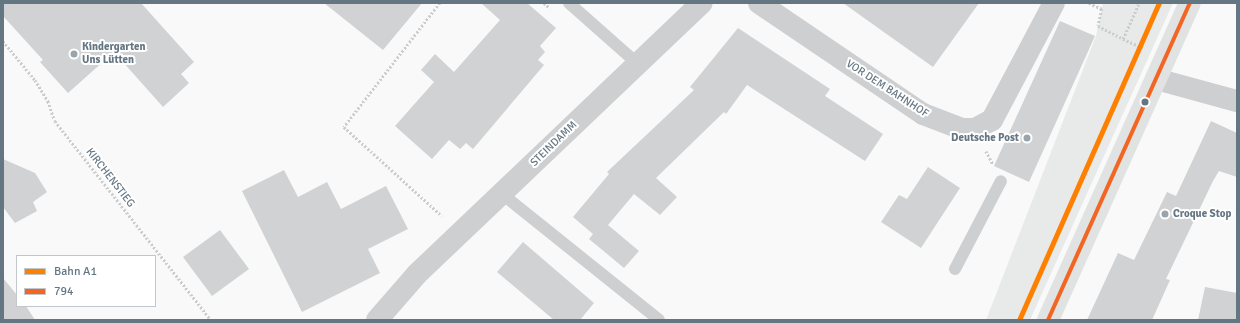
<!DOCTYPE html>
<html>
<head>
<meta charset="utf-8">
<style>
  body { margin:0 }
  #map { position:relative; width:1240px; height:323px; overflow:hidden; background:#f9f9f9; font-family:Signika,sans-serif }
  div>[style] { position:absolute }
  .built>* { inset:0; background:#e8e9e9 }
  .building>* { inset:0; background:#d0d2d3 }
  .path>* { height:2.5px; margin-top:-1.25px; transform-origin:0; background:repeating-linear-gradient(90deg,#cbcccd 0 2px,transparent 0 4px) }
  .service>* { height:12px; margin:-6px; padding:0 6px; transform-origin:6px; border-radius:6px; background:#cecfd0 }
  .minor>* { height:22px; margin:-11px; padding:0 11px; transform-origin:11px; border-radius:11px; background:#cecfd0 }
  .secondary>* { height:22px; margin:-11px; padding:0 11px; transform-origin:11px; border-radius:11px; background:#e1e2e2 }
  .bus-1>* { height:4px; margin:-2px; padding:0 2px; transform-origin:2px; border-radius:2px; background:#f26522 }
  .rail-1>* { height:5px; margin:-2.5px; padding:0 2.5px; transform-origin:2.5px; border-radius:2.5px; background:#ff8000 }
  .dots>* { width:11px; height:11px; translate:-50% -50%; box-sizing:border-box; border:2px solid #fff; border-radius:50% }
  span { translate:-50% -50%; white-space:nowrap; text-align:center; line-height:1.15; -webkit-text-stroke:4px #fff; paint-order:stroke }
  .poi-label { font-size:11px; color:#657683; font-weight:700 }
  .left { translate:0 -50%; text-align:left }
  .right { translate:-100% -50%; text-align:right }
  .street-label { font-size:11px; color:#657683 }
  .frame { position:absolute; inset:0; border:4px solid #657683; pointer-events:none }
  .legend { position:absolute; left:16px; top:255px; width:140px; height:52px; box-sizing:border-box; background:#fff; border:1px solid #c1c8cd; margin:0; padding:5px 7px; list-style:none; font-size:12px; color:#657683 }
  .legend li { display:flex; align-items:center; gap:8px; height:20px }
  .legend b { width:20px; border:1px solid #c1c8cd }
</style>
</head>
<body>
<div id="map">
  <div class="built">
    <div style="clip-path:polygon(1103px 3px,1173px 3px,1030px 320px,986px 320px,1096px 36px)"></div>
  </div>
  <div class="building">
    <div style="clip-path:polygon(3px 3px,141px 3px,194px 62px,181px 74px,189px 83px,163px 107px,114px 52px,68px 93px,40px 62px,43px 60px,3px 16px)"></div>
    <div style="clip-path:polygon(324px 3px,422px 3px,383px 50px)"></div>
    <div style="clip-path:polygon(481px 3px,527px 3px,556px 28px,540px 46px,545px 52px,538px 60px,544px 65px,473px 149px,466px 143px,460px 149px,449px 140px,432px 159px,395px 126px,434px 82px,421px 70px,435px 54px,454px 72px,500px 20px)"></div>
    <div style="clip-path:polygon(843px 3px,979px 3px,933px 67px)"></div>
    <div style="clip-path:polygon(1060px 21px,1095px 36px,1029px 182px,994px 166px)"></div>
    <div style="clip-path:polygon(738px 28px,830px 89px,825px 96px,883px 134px,865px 161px,747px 85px,726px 114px,724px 112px,656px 178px,677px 197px,660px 215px,634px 194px,608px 225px,639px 251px,624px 268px,589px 239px,593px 234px,573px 217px,609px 174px,607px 172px,694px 90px,690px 87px)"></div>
    <div style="clip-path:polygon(1211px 121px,1237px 133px,1237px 177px,1219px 171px,1213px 181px,1166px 279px,1170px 280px,1152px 320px,1087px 320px,1118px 253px,1134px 260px,1167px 192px,1176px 196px)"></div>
    <div style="clip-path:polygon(3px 159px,35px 173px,47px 192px,33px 202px,37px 211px,15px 223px,3px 207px)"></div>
    <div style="clip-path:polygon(928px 167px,960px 188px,921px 248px,881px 222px,899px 195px,907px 199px)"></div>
    <div style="clip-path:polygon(284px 170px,298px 197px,327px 182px,341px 209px,386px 186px,408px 229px,368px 249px,380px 273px,302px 312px,242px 191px)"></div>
    <div style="clip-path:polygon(220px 230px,249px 269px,212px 296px,183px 257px)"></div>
    <div style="clip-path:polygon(523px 242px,594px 303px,580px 320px,554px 320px,497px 272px)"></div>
    <div style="clip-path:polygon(3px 278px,17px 295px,17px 306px,26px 306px,35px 320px,3px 320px)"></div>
    <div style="clip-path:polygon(1205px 287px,1237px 293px,1237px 320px,1198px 320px)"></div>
  </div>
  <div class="path">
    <div style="left:440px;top:3px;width:157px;rotate:127.7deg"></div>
    <div style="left:344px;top:127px;width:132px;rotate:42.2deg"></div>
    <div style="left:544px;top:3px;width:8px;rotate:40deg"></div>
    <div style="left:1089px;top:3px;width:14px;rotate:25deg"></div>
    <div style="left:1102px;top:9px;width:17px;rotate:103deg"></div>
    <div style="left:1098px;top:26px;width:28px;rotate:27deg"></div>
    <div style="left:1123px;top:39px;width:39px;rotate:-66deg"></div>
    <div style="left:1123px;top:39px;width:22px;rotate:24deg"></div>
    <div style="left:3px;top:41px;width:50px;rotate:50.6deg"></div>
    <div style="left:35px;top:80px;width:25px;rotate:58deg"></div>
    <div style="left:48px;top:101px;width:21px;rotate:71deg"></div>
    <div style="left:55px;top:121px;width:253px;rotate:51.9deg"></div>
    <div style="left:986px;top:151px;width:15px;rotate:62deg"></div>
  </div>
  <div class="service">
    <div style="left:569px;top:3px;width:92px;rotate:41.5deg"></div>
    <div style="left:502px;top:194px;width:201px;rotate:38.7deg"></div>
    <div style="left:955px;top:269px;width:99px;rotate:-62.4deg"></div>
  </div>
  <div class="minor">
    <div style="left:759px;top:3px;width:198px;rotate:34.1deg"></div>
    <div style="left:923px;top:114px;width:42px;rotate:21deg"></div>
    <div style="left:962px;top:129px;width:13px"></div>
    <div style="left:975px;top:129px;width:19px;rotate:-28deg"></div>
    <div style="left:992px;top:120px;width:132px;rotate:-62.1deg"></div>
    <div style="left:1156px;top:79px;width:84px;rotate:15.2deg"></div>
    <div style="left:377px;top:320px;width:61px;rotate:-49deg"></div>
    <div style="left:417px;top:274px;width:393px;rotate:-43.6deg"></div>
  </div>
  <div class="secondary">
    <div style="left:1048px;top:320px;width:347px;rotate:-65.9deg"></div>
  </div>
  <div class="bus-1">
    <div style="left:1048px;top:320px;width:347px;rotate:-65.9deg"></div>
  </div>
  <div class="rail-1">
    <div style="left:1019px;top:320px;width:347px;rotate:-66.2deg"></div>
  </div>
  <div class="dots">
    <div style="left:74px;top:54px;background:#99a4ac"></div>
    <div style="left:1145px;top:102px;background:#657683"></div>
    <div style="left:1027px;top:138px;background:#99a4ac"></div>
    <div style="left:1165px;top:214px;background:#99a4ac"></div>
  </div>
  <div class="poi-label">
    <span class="left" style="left:82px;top:54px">Kindergarten<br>Uns Lütten</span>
    <span class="right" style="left:1019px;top:138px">Deutsche Post</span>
    <span class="left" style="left:1173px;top:214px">Croque Stop</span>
  </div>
  <div class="street-label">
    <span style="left:887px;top:89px;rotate:33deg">VOR DEM BAHNHOF</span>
    <span style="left:554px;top:144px;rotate:-44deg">STEINDAMM</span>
    <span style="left:110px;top:178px;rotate:52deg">KIRCHENSTIEG</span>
  </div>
  <div class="frame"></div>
  <ul class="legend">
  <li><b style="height:5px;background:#ff8000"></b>Bahn A1</li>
  <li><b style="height:5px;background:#f26522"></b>794</li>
  </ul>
</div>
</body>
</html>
